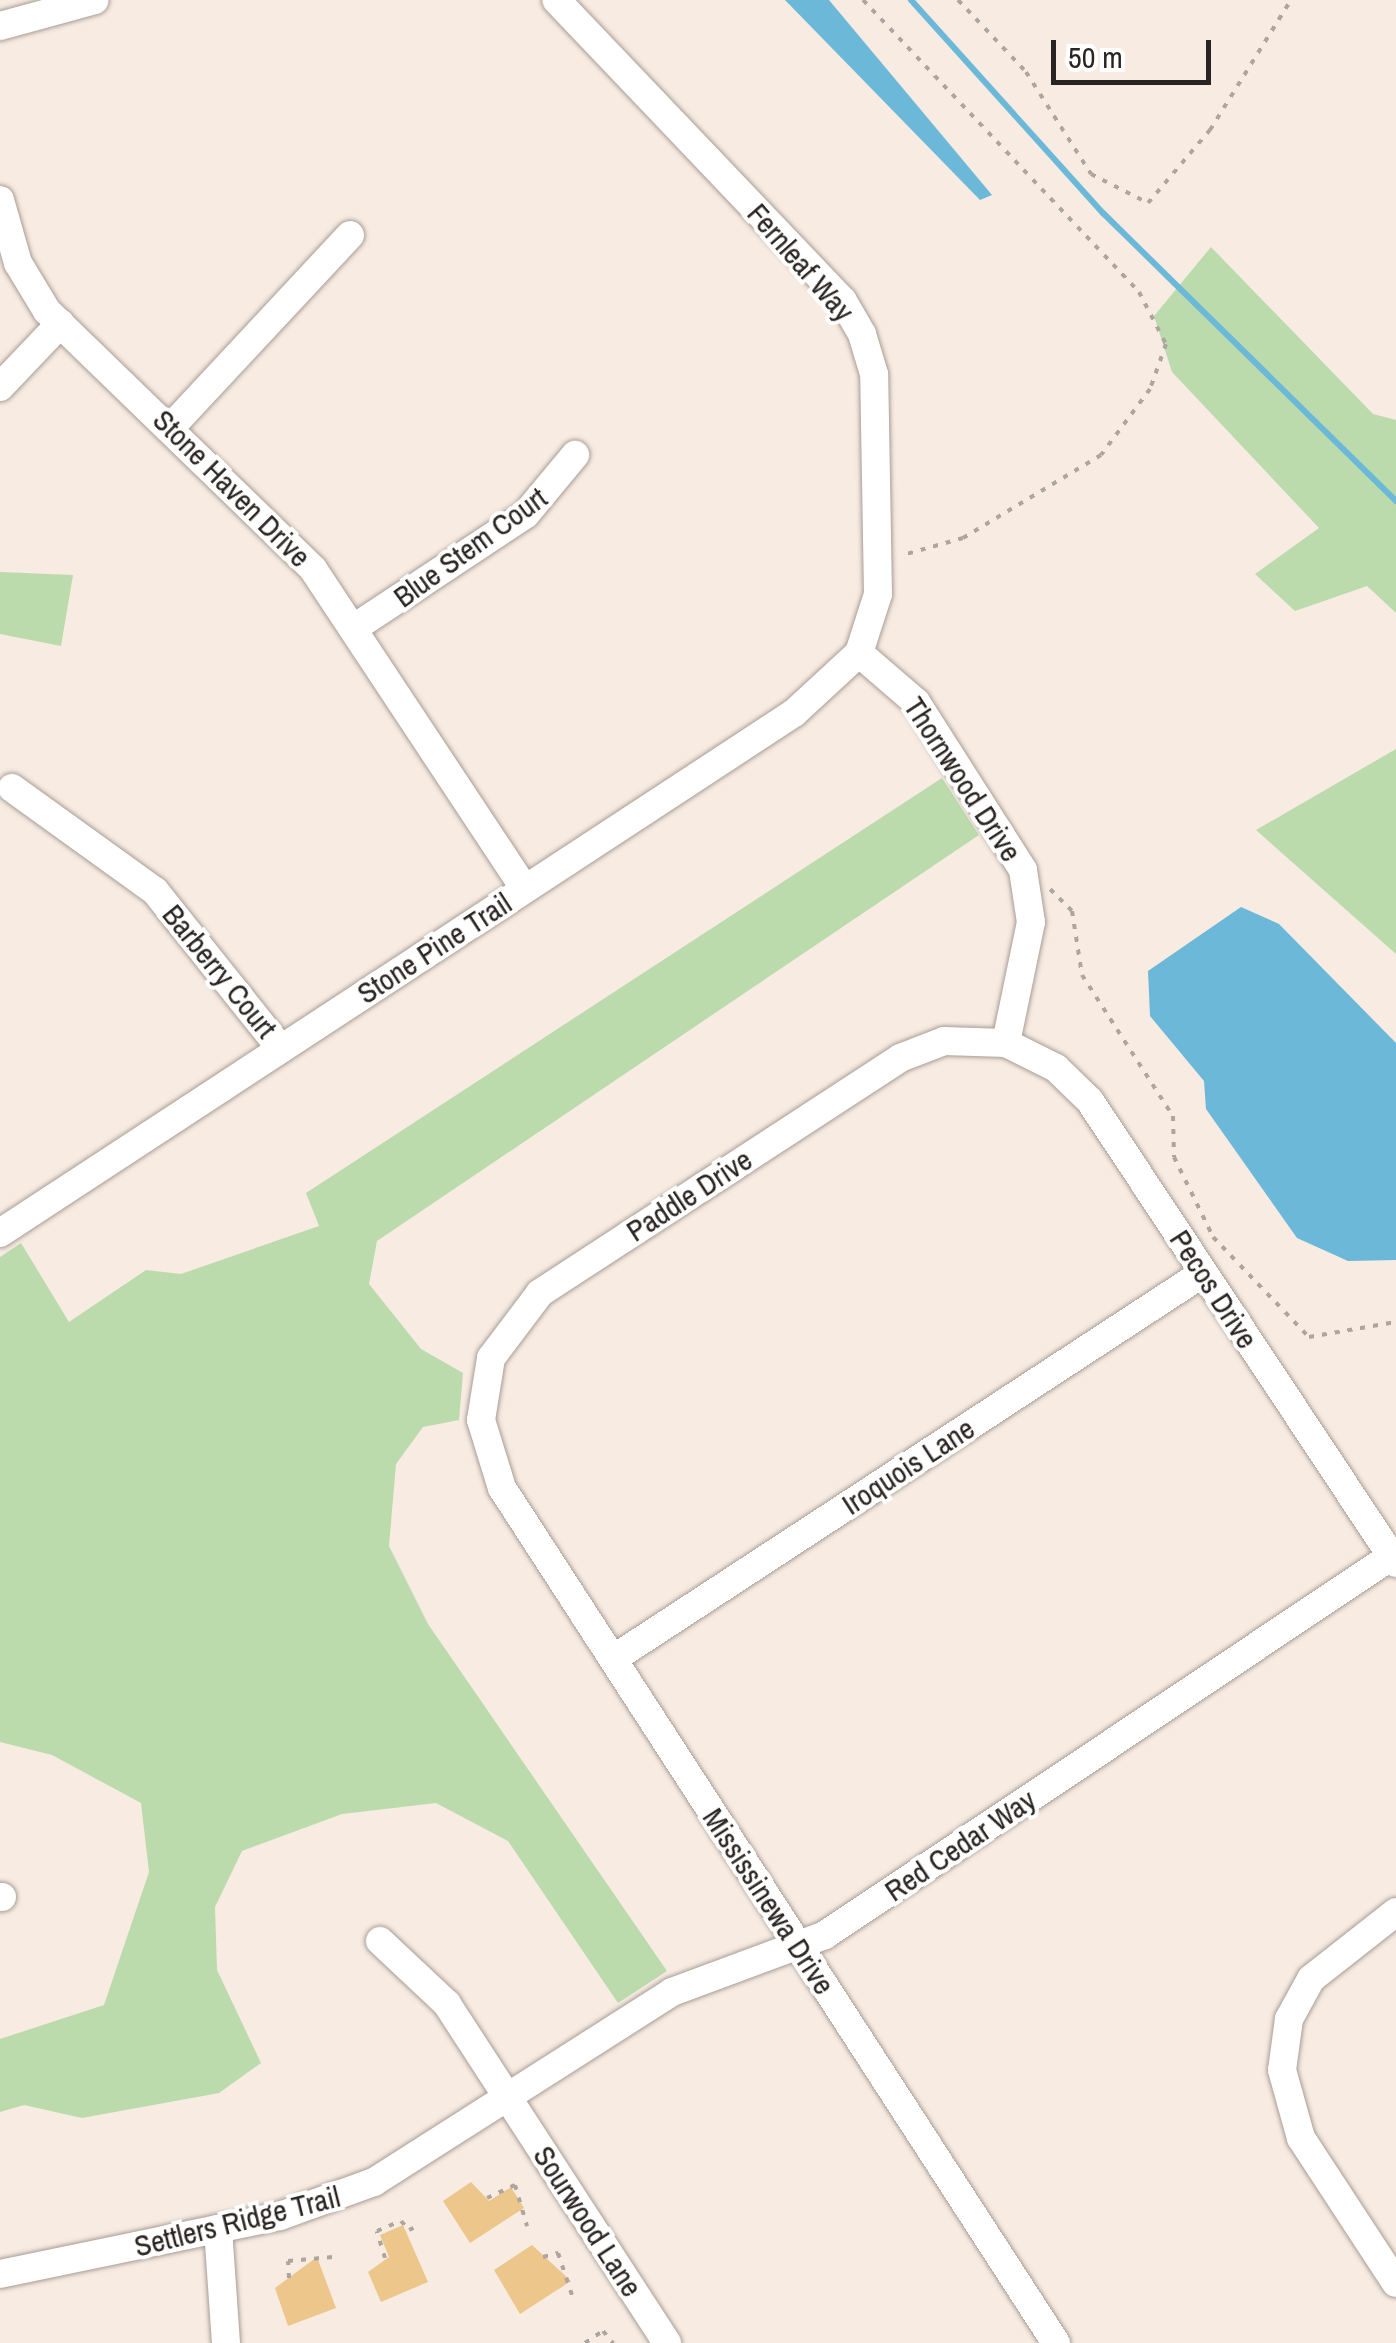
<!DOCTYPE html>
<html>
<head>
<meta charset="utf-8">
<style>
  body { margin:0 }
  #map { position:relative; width:1396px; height:2343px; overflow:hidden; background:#f7ebe2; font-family:"Archivo Narrow",sans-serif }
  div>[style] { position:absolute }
  .green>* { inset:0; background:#bbdbac }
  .water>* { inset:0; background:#6bb8d9 }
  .stream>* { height:6px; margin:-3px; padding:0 3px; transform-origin:3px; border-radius:3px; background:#6bb8d9 }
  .building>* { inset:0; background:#ecc68a }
  .path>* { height:4px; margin-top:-2px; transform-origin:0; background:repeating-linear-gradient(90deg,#aea59e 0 5px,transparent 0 13px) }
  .roads { filter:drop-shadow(0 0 2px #a89d94) drop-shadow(0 0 2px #a89d94) }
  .minor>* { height:28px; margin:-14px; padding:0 14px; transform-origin:14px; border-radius:14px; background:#fff }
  span { translate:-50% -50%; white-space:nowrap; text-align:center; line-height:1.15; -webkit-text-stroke:8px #fff; paint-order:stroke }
  .street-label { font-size:30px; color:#292421 }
  .scale { position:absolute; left:1051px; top:40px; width:160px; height:45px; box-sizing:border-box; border:5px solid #292421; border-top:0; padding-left:12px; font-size:30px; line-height:35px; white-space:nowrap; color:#292421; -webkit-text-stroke:8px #fff; paint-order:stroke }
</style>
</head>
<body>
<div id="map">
  <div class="green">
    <div style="clip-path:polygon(1211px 247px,1373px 414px,1396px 420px,1396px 613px,1367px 586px,1295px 611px,1255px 574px,1319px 528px,1172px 372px,1154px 316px)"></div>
    <div style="clip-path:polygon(0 572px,73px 575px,61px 646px,0 634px)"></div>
    <div style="clip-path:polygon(1396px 749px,1396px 954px,1256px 830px)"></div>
    <div style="clip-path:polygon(942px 778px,979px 835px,377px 1241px,369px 1284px,421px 1349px,463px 1373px,459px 1420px,423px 1427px,396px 1464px,389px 1546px,428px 1624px,667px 1971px,618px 2003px,508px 1841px,436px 1803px,342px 1814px,242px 1851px,215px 1907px,217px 1970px,261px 2063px,219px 2093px,82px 2118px,24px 2105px,0 2112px,0 2039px,104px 2005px,149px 1872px,141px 1803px,52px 1755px,0 1742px,0 1257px,21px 1243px,69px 1322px,146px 1270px,181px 1274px,319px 1226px,306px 1193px)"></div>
  </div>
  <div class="water">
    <div style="clip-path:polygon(785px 0,829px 0,992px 195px,980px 200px)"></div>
    <div style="clip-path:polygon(1241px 907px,1279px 924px,1396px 1043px,1396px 1260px,1348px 1261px,1297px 1238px,1206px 1109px,1204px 1081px,1150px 1016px,1148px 971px)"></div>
  </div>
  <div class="stream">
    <div style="left:911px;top:0;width:287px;rotate:48deg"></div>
    <div style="left:1103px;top:213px;width:411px;rotate:44.5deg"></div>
  </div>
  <div class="building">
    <div style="clip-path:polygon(471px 2182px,489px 2201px,511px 2187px,524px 2208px,470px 2243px,443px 2201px)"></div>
    <div style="clip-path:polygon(403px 2225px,428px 2282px,381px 2302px,368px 2272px,389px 2257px,380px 2235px)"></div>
    <div style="clip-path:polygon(532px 2245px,571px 2281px,520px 2314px,494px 2270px)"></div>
    <div style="clip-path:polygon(317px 2257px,336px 2308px,288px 2326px,275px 2288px)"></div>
  </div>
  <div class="path">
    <div style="left:863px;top:0;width:402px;rotate:46.6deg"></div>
    <div style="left:1139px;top:292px;width:59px;rotate:62.6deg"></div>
    <div style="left:1166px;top:344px;width:48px;rotate:109.6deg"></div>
    <div style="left:1150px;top:389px;width:82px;rotate:126.6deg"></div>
    <div style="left:1101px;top:455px;width:161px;rotate:149deg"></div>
    <div style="left:963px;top:538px;width:62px;rotate:164.2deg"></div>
    <div style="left:958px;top:0;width:99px;rotate:46.6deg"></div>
    <div style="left:1026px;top:72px;width:121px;rotate:57.5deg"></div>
    <div style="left:1091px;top:174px;width:64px;rotate:27deg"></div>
    <div style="left:1148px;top:203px;width:96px;rotate:-49.7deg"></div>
    <div style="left:1210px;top:130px;width:153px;rotate:-58.1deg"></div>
    <div style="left:1050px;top:889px;width:31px;rotate:45deg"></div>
    <div style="left:1072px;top:911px;width:65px;rotate:81.1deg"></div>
    <div style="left:1082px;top:975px;width:168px;rotate:57.2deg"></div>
    <div style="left:1173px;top:1116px;width:41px;rotate:88.6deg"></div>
    <div style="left:1174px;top:1157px;width:89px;rotate:64deg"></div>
    <div style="left:1213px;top:1237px;width:139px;rotate:46.2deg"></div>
    <div style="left:1309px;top:1337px;width:88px;rotate:-9.8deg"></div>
    <div style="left:487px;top:2198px;width:31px;rotate:-25deg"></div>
    <div style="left:515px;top:2185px;width:43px;rotate:73.7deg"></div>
    <div style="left:543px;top:2257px;width:16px;rotate:-15deg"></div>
    <div style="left:558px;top:2253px;width:47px;rotate:71.6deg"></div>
    <div style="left:385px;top:2258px;width:28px;rotate:-107deg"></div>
    <div style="left:377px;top:2231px;width:26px;rotate:-23deg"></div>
    <div style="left:401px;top:2221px;width:12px;rotate:48deg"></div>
    <div style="left:409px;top:2230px;width:12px;rotate:-24deg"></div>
    <div style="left:289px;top:2278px;width:17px;rotate:-93deg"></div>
    <div style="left:288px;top:2261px;width:45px;rotate:-5.1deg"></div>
    <div style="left:585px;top:2343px;width:22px;rotate:-34deg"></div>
    <div style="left:603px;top:2331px;width:16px;rotate:50deg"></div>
  </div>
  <div class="roads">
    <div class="minor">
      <div style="left:0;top:26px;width:98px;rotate:-15.3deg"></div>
      <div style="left:0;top:200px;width:66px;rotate:74.1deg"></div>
      <div style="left:18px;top:263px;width:56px;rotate:58.9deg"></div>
      <div style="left:47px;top:311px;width:371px;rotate:44.1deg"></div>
      <div style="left:313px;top:569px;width:382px;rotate:56.5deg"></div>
      <div style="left:0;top:387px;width:88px;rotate:-46.4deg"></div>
      <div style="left:172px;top:426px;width:261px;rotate:-47deg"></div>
      <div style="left:354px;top:628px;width:206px;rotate:-33.5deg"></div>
      <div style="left:526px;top:514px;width:77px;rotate:-50.3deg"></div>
      <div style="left:859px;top:653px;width:75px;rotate:40.7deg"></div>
      <div style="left:916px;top:702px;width:199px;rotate:57.5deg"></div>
      <div style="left:1023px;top:870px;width:53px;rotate:81.3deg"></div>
      <div style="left:1031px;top:922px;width:124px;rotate:101.7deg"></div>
      <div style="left:12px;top:788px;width:176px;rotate:35.8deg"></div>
      <div style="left:155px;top:891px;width:202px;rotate:51.4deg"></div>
      <div style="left:0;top:1233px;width:949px;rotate:-33.22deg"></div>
      <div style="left:794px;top:713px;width:88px;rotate:-42.7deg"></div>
      <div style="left:859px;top:653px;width:62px;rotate:-72.1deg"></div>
      <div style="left:878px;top:594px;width:220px;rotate:-91deg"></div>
      <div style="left:874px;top:374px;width:42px;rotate:-106.7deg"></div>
      <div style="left:862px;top:334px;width:39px;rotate:-120deg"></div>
      <div style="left:842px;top:300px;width:414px;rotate:-133.6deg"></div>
      <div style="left:613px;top:1659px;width:705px;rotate:-33.19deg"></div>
      <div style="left:0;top:1897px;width:2px"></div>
      <div style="left:1396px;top:1912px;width:108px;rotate:141.8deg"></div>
      <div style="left:1311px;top:1979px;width:46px;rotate:118.8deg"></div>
      <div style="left:1289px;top:2019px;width:51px;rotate:97.8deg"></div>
      <div style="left:1282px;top:2070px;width:71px;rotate:74.4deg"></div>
      <div style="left:1301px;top:2138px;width:173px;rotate:56.8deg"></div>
      <div style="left:380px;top:1941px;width:92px;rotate:43.2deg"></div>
      <div style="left:447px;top:2004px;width:404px;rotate:57deg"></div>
      <div style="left:218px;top:2229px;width:114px;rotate:86deg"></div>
      <div style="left:0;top:2274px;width:286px;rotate:-11.7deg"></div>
      <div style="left:280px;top:2216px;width:100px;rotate:-19.9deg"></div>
      <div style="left:374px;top:2182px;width:353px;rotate:-32.5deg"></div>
      <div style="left:672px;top:1992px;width:163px;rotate:-20.4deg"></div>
      <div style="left:825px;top:1935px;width:687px;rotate:-33.78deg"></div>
      <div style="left:1056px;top:2343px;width:1019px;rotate:-122.94deg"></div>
      <div style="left:502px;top:1488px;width:71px;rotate:-107.2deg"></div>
      <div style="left:481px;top:1420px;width:63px;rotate:-80.8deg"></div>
      <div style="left:491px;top:1358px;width:81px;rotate:-53deg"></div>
      <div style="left:540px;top:1293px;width:430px;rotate:-33.1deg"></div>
      <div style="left:900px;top:1058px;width:47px;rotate:-21.1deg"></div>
      <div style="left:944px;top:1041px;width:62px;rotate:1.8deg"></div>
      <div style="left:1006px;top:1043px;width:56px;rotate:26.6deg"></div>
      <div style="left:1056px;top:1068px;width:47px;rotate:44.1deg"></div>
      <div style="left:1090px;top:1101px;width:554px;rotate:56.48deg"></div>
    </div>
  </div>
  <div class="street-label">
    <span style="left:801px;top:262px;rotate:49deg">Fernleaf Way</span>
    <span style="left:232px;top:488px;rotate:45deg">Stone Haven Drive</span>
    <span style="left:470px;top:547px;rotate:-36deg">Blue Stem Court</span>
    <span style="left:963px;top:779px;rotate:57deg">Thornwood Drive</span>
    <span style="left:434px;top:948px;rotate:-33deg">Stone Pine Trail</span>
    <span style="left:220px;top:971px;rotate:51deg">Barberry Court</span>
    <span style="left:689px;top:1195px;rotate:-33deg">Paddle Drive</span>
    <span style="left:1214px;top:1289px;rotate:57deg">Pecos Drive</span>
    <span style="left:908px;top:1466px;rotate:-33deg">Iroquois Lane</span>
    <span style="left:960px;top:1845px;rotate:-34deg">Red Cedar Way</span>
    <span style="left:769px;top:1901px;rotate:57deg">Mississinewa Drive</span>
    <span style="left:237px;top:2221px;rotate:-14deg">Settlers Ridge Trail</span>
    <span style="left:588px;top:2221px;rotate:57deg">Sourwood Lane</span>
  </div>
  <div class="scale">50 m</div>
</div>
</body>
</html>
